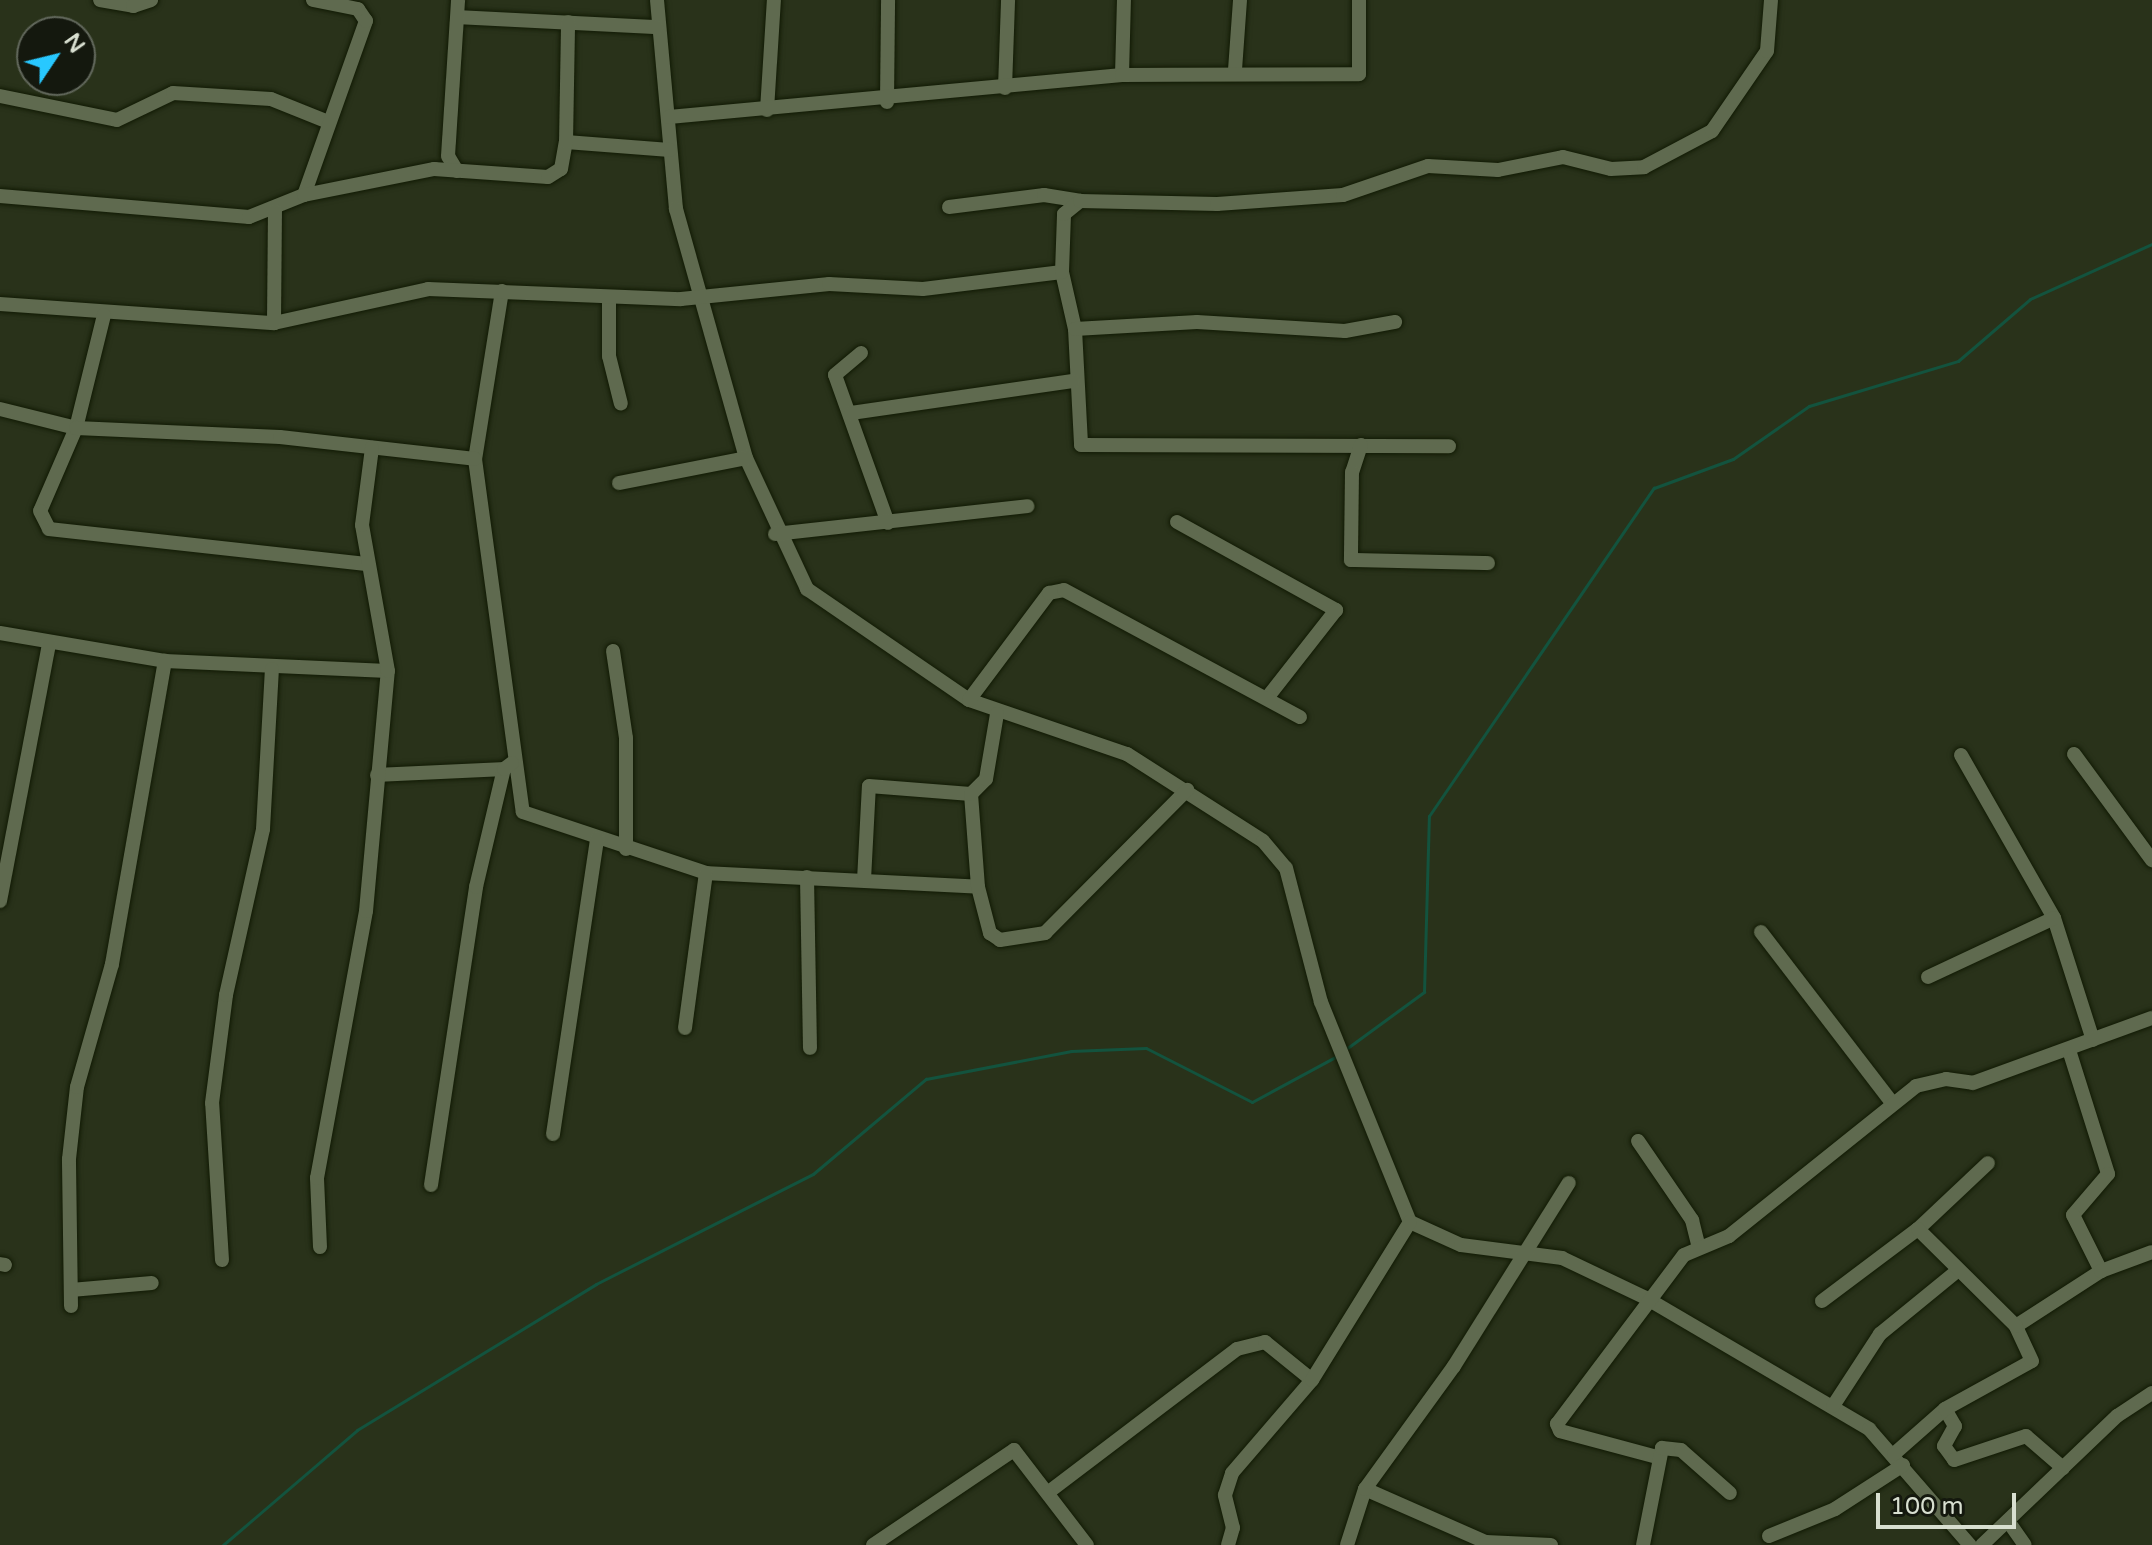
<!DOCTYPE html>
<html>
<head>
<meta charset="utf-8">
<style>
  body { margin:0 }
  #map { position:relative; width:2152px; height:1545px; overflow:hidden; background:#29321a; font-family:"Varela Round",sans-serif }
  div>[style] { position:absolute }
  .stream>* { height:3px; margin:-1.5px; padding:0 1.5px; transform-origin:1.5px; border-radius:1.5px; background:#13533e }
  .roads { filter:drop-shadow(0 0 2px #111a04) drop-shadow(0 0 2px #111a04) }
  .minor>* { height:14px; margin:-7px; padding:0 7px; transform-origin:7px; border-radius:7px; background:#5f6a4f }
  span { translate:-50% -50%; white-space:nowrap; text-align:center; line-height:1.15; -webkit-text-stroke:8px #14180e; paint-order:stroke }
  .north { position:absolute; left:16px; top:16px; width:80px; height:80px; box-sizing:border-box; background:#14180e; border:2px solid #62685c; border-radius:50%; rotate:55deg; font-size:22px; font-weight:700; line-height:32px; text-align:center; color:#d8dfd0 }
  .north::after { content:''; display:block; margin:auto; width:28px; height:36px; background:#28c8ff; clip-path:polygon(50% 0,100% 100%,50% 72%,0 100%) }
  .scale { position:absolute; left:1876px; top:1493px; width:140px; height:36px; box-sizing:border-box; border:4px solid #d8dfd0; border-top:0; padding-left:10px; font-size:24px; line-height:28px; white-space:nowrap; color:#d8dfd0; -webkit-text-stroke:6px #14180e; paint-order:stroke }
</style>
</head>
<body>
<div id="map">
  <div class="stream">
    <div style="left:1346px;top:1049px;width:97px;rotate:-36.2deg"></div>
    <div style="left:1424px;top:992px;width:176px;rotate:-88.4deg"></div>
    <div style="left:1429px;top:816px;width:398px;rotate:-55.6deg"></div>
    <div style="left:1654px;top:488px;width:84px;rotate:-20.2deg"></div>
    <div style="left:1733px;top:459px;width:93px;rotate:-34.9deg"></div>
    <div style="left:1809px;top:406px;width:156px;rotate:-16.8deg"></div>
    <div style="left:1958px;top:361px;width:95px;rotate:-40.7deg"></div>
    <div style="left:2030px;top:299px;width:134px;rotate:-24.3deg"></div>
    <div style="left:223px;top:1545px;width:177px;rotate:-40.6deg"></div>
    <div style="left:357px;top:1430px;width:280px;rotate:-31.4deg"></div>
    <div style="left:596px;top:1284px;width:243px;rotate:-26.9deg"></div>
    <div style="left:813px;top:1174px;width:148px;rotate:-40.1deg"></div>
    <div style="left:926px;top:1079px;width:148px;rotate:-10.9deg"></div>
    <div style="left:1071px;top:1051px;width:75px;rotate:-2.3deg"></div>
    <div style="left:1146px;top:1048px;width:119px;rotate:27deg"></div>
    <div style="left:1252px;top:1102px;width:97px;rotate:-28.4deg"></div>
  </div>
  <div class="roads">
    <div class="minor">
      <div style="left:100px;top:0;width:34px;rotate:10deg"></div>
      <div style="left:133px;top:6px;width:19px;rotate:-18deg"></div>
      <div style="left:657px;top:0;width:210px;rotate:84.8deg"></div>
      <div style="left:676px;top:209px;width:259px;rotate:74.3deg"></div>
      <div style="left:746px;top:458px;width:145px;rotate:65deg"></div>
      <div style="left:807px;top:589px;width:196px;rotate:34.4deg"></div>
      <div style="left:969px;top:700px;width:167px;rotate:18.9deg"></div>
      <div style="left:1127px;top:754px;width:161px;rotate:32.6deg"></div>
      <div style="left:1263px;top:841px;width:35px;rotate:50deg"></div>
      <div style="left:1286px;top:868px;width:138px;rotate:75.4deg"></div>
      <div style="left:1321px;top:1002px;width:237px;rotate:68deg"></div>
      <div style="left:1410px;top:1222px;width:56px;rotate:24.3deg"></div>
      <div style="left:1461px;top:1245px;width:102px;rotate:7.3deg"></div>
      <div style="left:1562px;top:1258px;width:93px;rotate:25.5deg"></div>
      <div style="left:1646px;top:1298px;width:259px;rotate:30.4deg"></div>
      <div style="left:1869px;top:1429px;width:154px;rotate:49deg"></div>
      <div style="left:458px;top:17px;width:199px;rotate:2.9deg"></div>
      <div style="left:1235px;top:70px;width:70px;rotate:-85.9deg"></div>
      <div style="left:1122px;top:75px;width:75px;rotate:-88.5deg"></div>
      <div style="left:1005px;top:88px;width:88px;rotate:-88deg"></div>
      <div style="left:0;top:96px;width:119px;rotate:11.6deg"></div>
      <div style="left:117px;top:120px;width:62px;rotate:-25.7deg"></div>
      <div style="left:173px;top:93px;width:98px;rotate:3.5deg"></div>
      <div style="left:271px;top:99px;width:59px;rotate:21.8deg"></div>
      <div style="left:887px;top:102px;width:102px;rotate:-89.4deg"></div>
      <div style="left:767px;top:110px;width:110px;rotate:-86.4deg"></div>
      <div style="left:669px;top:117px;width:455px;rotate:-5.3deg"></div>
      <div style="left:1122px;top:75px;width:237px;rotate:-0.2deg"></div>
      <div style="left:1359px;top:74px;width:74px;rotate:-90deg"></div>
      <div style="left:566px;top:142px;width:104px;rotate:4.4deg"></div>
      <div style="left:457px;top:171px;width:17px;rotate:-121deg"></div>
      <div style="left:448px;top:156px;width:156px;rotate:-86.3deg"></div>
      <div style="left:304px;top:195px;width:185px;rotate:-70.4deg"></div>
      <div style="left:366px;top:21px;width:14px;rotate:-124deg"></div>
      <div style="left:358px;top:9px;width:46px;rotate:-168.7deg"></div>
      <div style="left:0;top:196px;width:250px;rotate:4.8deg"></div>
      <div style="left:249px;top:217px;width:59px;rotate:-21.8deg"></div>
      <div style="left:304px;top:195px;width:133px;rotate:-11.3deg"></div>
      <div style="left:434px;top:169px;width:114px;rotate:4deg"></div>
      <div style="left:548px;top:177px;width:15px;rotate:-32deg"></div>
      <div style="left:561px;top:169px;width:27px;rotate:-80deg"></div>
      <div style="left:566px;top:142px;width:120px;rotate:-89deg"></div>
      <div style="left:949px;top:207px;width:96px;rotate:-7.2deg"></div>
      <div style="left:1044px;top:195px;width:36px;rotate:9deg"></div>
      <div style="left:1062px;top:272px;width:58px;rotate:77.2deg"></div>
      <div style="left:1075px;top:329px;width:116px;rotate:87deg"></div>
      <div style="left:1081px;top:445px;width:368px;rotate:0.2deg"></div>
      <div style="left:502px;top:291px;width:170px;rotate:99.1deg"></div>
      <div style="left:475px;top:459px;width:356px;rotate:82.3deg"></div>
      <div style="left:523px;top:812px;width:193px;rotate:18.4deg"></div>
      <div style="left:706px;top:873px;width:272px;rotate:2.9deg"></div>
      <div style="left:978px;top:887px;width:48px;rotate:75.4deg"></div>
      <div style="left:990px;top:933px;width:12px;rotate:35deg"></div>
      <div style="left:1000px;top:940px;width:46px;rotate:-8.8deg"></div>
      <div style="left:1045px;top:933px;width:202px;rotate:-45.2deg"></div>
      <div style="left:609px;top:300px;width:56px;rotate:90deg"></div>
      <div style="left:609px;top:356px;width:49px;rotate:76deg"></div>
      <div style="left:0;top:304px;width:275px;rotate:4deg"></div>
      <div style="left:274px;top:323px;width:158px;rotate:-12.4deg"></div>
      <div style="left:428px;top:289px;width:253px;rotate:2.3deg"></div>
      <div style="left:681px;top:299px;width:149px;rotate:-5.8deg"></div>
      <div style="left:829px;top:284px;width:94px;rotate:3deg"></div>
      <div style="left:923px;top:289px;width:140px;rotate:-7deg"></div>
      <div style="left:1062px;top:272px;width:58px;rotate:-88deg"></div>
      <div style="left:1064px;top:214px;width:21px;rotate:-39deg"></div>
      <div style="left:1080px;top:201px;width:137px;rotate:1.3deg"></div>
      <div style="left:1217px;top:204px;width:126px;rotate:-4.1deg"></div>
      <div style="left:1343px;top:195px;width:90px;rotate:-18.8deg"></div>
      <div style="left:1428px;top:166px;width:70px;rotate:3.3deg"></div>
      <div style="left:1498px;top:170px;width:66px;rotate:-11.3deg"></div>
      <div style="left:1563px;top:157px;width:49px;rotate:14deg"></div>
      <div style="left:1611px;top:169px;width:33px;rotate:-3deg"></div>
      <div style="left:1644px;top:167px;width:77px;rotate:-27.9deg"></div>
      <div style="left:1712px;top:131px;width:97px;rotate:-55.5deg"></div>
      <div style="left:1767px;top:51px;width:51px;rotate:-85.5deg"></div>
      <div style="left:104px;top:315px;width:116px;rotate:103.9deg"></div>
      <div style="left:76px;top:428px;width:90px;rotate:113.4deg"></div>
      <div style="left:40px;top:511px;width:20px;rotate:63deg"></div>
      <div style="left:49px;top:529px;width:319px;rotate:6.3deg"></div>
      <div style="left:274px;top:323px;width:112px;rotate:-89.5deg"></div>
      <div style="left:1075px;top:329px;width:122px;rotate:-3.3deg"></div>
      <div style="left:1197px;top:322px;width:148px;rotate:3.5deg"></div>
      <div style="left:1345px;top:331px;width:51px;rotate:-10.2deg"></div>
      <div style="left:861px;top:353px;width:34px;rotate:140deg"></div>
      <div style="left:835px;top:375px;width:157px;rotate:70.3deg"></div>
      <div style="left:0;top:409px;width:78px;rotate:14deg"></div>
      <div style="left:76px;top:428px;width:204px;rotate:2.5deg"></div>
      <div style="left:280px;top:437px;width:196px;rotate:6.4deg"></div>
      <div style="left:851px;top:413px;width:224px;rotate:-8.2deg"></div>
      <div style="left:1361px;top:445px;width:28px;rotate:108deg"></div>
      <div style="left:1352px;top:472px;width:88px;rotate:90.7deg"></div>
      <div style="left:1351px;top:560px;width:137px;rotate:1.3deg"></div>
      <div style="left:619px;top:483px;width:129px;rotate:-11.1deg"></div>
      <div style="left:1177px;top:522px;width:182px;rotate:29deg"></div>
      <div style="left:1336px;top:610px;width:112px;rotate:128.1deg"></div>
      <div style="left:775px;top:534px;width:254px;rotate:-6.3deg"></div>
      <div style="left:0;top:633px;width:167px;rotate:9.6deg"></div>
      <div style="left:165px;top:661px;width:223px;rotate:2.6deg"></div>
      <div style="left:613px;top:651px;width:88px;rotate:81.5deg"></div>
      <div style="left:626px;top:738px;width:111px;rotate:90deg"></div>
      <div style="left:969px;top:700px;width:134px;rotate:-53.2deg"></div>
      <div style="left:1049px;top:593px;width:15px;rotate:-11deg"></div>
      <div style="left:1064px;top:590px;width:268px;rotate:28.3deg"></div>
      <div style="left:2074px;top:754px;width:132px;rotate:53.7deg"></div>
      <div style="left:1961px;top:755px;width:188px;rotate:60.3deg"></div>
      <div style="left:2054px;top:918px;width:128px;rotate:72.3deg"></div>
      <div style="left:377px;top:775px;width:127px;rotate:-2.7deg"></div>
      <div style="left:807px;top:877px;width:171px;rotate:89deg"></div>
      <div style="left:864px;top:880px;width:94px;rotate:-87deg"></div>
      <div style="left:869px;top:786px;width:102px;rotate:4.5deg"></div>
      <div style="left:978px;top:887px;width:93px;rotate:-94.3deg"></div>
      <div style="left:971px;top:794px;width:21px;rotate:-45deg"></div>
      <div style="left:986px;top:779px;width:66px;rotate:-80.4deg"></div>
      <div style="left:0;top:901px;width:263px;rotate:-79.2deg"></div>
      <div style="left:1761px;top:932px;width:215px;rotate:52.5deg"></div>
      <div style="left:1928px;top:977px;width:139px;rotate:-25.1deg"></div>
      <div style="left:685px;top:1028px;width:156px;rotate:-82.3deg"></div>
      <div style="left:2069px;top:1050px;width:130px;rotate:72.5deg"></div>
      <div style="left:2108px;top:1174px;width:54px;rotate:130.5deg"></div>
      <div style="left:2073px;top:1215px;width:63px;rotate:63.4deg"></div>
      <div style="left:553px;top:1134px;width:299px;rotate:-81.5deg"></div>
      <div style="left:1638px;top:1141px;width:96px;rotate:55.6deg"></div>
      <div style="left:1692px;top:1220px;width:25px;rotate:76deg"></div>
      <div style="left:431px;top:1185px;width:301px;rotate:-81.4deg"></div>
      <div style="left:476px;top:887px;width:121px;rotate:-76.7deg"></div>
      <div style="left:504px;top:769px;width:10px;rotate:-37deg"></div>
      <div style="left:320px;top:1247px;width:69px;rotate:-92.5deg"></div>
      <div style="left:317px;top:1178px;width:271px;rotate:-79.6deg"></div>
      <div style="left:366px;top:911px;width:241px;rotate:-84.8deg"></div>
      <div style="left:388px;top:671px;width:148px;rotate:-100.1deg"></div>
      <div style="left:362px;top:525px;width:78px;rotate:-82.6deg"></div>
      <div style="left:222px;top:1260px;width:157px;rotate:-93.6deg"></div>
      <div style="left:212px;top:1103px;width:109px;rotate:-82.6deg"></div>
      <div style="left:226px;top:995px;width:170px;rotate:-77.4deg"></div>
      <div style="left:263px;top:829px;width:160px;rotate:-86.8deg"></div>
      <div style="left:0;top:1264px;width:5px;rotate:11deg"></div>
      <div style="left:71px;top:1290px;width:81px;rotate:-4.9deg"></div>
      <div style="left:1822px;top:1301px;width:120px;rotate:-36.9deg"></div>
      <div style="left:1918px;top:1229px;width:96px;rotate:-43.3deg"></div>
      <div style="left:71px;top:1306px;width:147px;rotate:-90.8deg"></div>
      <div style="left:69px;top:1159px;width:72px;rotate:-83.7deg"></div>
      <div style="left:77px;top:1087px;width:128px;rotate:-74.1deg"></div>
      <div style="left:112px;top:964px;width:308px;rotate:-80.1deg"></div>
      <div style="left:2016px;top:1326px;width:101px;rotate:-32.9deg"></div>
      <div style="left:2101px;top:1271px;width:54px;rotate:-20.4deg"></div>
      <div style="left:1833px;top:1406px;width:86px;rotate:-56.9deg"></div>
      <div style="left:1880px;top:1334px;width:99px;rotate:-39.3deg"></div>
      <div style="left:1945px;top:1409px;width:20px;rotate:60deg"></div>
      <div style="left:1955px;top:1426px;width:23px;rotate:119deg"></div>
      <div style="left:1944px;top:1446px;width:17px;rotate:54deg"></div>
      <div style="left:1954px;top:1460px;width:76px;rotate:-18.4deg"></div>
      <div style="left:2026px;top:1436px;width:49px;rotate:40.9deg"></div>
      <div style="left:1894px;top:1454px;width:68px;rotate:-41.4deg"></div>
      <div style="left:1945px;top:1409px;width:99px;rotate:-28.9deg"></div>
      <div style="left:2032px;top:1361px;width:38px;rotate:-115deg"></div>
      <div style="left:2016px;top:1326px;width:138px;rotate:-135.3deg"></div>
      <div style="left:1657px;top:1457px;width:100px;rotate:-165deg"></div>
      <div style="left:1560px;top:1431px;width:8px;rotate:-113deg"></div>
      <div style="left:1557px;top:1424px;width:211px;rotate:-53.1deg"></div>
      <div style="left:1684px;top:1255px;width:49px;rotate:-22.9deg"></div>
      <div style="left:1729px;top:1236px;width:240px;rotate:-38.7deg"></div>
      <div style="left:1916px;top:1086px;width:31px;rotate:-13deg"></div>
      <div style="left:1946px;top:1079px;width:27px;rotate:8deg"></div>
      <div style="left:1973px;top:1083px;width:190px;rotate:-20deg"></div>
      <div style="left:1365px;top:1489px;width:132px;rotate:23.7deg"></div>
      <div style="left:1486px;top:1542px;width:65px;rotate:2.6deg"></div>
      <div style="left:1050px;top:1491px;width:235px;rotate:-37.2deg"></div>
      <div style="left:1237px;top:1349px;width:29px;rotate:-14deg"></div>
      <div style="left:1265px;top:1342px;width:60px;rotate:39deg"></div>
      <div style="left:2008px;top:1521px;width:29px;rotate:55deg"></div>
      <div style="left:1769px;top:1536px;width:71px;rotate:-22.2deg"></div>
      <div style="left:1835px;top:1509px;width:81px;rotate:-32.9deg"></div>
      <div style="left:873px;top:1545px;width:170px;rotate:-34deg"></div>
      <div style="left:1014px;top:1450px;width:120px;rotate:52.5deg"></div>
      <div style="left:1228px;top:1545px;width:18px;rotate:-74deg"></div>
      <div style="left:1233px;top:1528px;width:34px;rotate:-104deg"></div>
      <div style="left:1225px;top:1495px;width:23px;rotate:-72deg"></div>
      <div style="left:1232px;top:1473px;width:123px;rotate:-49.3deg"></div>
      <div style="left:1312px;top:1380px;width:186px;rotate:-58.2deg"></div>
      <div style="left:1347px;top:1545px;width:59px;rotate:-72.2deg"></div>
      <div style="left:1365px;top:1489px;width:152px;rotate:-54.1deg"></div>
      <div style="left:1454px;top:1366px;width:216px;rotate:-57.9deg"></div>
      <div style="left:1643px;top:1545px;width:99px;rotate:-78.9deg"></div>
      <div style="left:1662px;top:1448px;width:19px;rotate:6deg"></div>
      <div style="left:1681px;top:1450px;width:65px;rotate:41.3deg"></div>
      <div style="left:1982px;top:1545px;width:187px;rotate:-43.7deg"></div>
      <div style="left:2117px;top:1416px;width:42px;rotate:-33.3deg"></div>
    </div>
  </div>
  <div class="north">N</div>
  <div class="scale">100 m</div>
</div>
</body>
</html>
